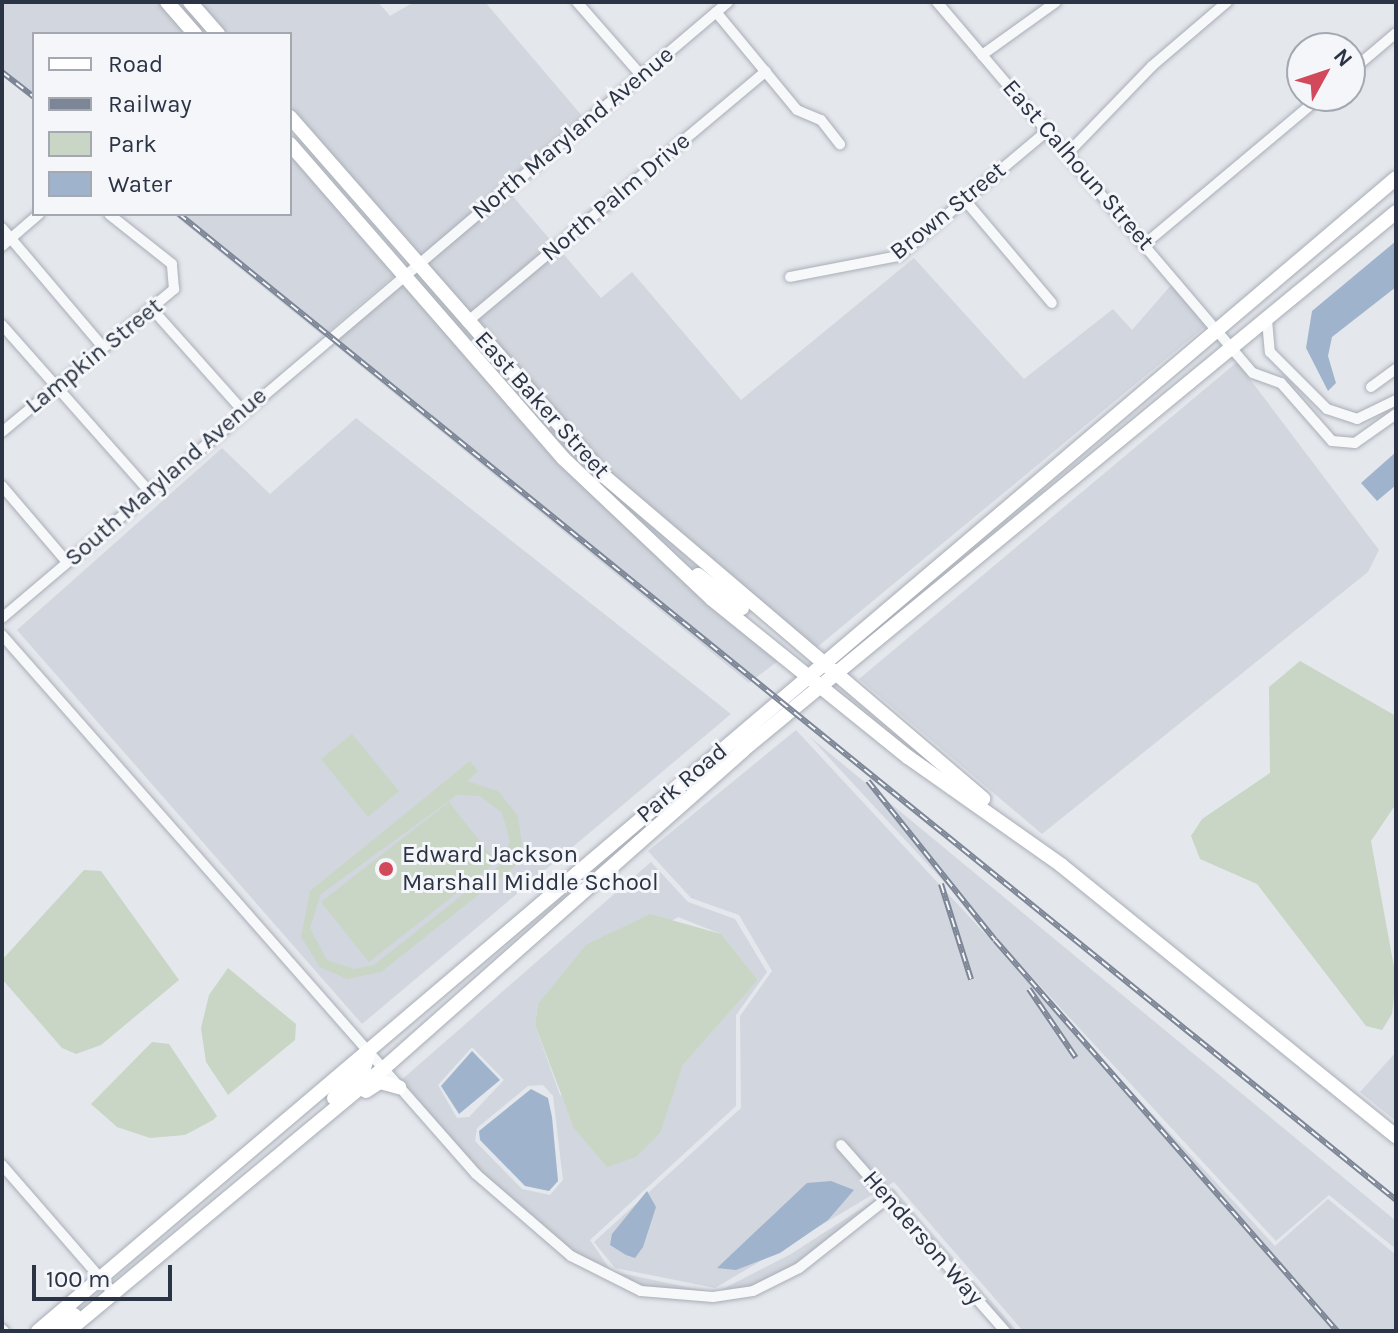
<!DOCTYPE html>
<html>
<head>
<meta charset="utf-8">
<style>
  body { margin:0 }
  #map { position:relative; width:1398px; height:1333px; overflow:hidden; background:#e4e7ec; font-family:Karla,sans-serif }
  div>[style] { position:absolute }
  .built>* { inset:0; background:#d2d6de }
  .green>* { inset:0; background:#c9d6c5 }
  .water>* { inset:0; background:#9fb4cc }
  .roads { filter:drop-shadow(0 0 2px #a9aeb7) drop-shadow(0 0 2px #a9aeb7) }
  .minor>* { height:10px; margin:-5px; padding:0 5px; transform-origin:5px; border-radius:5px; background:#f7f8fa }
  .major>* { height:14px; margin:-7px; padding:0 7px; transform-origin:7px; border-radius:7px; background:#fff }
  .rail>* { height:6px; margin-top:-3px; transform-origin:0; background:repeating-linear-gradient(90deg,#f4f6f9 0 9px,#7d8696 0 18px); box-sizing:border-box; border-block:2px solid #7d8696 }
  .dots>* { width:22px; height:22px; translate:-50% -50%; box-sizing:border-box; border:4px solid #f4f6f9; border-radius:50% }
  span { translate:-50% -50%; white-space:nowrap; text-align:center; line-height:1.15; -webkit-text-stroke:6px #f4f6f9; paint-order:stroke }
  .street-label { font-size:24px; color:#2b3445 }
  .poi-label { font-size:24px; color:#2b3445 }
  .left { translate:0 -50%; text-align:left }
  .frame { position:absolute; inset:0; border:4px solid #2b3445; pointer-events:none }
  .legend { position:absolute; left:32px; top:32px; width:260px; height:184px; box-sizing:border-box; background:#f4f6f9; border:2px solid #a4a8b1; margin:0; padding:10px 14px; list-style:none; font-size:24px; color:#2b3445 }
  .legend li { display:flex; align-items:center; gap:16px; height:40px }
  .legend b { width:40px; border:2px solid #a4a8b1 }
  .north { position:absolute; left:1286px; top:32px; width:80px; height:80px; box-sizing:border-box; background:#f4f6f9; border:2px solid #a4a8b1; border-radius:50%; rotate:50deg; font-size:22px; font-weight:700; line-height:32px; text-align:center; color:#2b3445 }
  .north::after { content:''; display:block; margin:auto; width:28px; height:36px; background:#d1495b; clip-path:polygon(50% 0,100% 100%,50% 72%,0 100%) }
  .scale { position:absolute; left:32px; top:1265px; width:140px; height:36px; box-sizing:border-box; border:4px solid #2b3445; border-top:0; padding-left:10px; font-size:24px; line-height:28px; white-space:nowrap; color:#2b3445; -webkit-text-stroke:6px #f4f6f9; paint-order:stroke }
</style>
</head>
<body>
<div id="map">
  <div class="built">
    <div style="clip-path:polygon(2px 2px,160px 2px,188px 34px,34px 34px,34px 101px,2px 75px)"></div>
    <div style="clip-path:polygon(198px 2px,378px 2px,390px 16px,414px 2px,485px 2px,583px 117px,419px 258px,290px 109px,290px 34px,225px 34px)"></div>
    <div style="clip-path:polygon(290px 153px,396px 274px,323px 336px,173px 214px,290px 214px)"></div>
    <div style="clip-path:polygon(510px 193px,553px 243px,468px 315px,425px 265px)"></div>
    <div style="clip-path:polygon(560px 250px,601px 298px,632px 272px,741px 400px,914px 258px,1024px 379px,1113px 309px,1132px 330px,1172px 284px,1207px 325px,816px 648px,608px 472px,474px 322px)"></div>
    <div style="clip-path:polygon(416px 272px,600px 479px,704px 572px,687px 566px,568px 455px,411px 275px)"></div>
    <div style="clip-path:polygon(402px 281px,591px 494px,778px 661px,749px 683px,331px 342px)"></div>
    <div style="clip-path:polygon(1237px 362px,1379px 550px,1368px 572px,1042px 834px,859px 679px)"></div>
    <div style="clip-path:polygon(356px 418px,731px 714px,362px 1024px,17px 630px,222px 448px,270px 494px)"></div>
    <div style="clip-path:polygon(796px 730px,1275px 1246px,1328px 1199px,1396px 1255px,1396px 1331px,1023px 1331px,894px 1182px,715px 1288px,615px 1268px,594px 1242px,741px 1108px,740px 1016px,772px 971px,739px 915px,691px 898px,648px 851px)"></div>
    <div style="clip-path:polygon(810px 737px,1396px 1221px,1396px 1249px,1329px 1195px,1276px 1241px)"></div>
    <div style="clip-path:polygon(evenodd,651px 862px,688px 902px,735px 919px,767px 972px,736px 1015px,736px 1106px,590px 1240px,611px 1271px,715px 1293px,791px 1254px,893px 1188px,1017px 1331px,1000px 1331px,889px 1195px,798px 1267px,749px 1290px,690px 1299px,633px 1291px,551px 1243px,447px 1150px,402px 1093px,406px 1084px,399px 1082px,651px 862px,678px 917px,721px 934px,758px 980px,683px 1065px,659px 1133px,560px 1095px,535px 1025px,538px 1004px,678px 917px,651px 862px,472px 1047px,504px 1080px,469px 1117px,457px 1118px,438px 1085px,472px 1047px,651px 862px,543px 1085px,553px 1096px,563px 1180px,550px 1195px,522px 1189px,475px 1141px,477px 1128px,528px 1086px,543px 1085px)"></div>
    <div style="clip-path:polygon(1396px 1052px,1396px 1121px,1360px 1092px)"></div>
  </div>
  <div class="green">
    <div style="clip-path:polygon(1300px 661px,1396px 716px,1396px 804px,1371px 841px,1396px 978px,1392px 1014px,1382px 1030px,1366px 1026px,1257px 884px,1200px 859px,1191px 836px,1202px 819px,1270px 773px,1269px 687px)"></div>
    <div style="clip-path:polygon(352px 734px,399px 791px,368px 817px,321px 759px)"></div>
    <div style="clip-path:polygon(evenodd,470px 761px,478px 771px,467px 781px,498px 791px,518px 816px,522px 845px,516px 865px,381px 972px,347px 979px,320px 967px,301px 937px,310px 891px,470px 761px,457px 795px,480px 796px,502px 813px,510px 841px,500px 865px,374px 965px,354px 969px,327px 960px,310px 928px,321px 894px,457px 795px)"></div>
    <div style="clip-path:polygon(449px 802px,496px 862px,369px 962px,321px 902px)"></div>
    <div style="clip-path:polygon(84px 870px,101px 871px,179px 980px,101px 1045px,76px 1054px,62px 1048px,2px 979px,2px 960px)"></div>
    <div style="clip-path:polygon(650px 914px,721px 934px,758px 980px,683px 1065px,660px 1133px,636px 1157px,607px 1167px,574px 1128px,535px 1025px,538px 1004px,586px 945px)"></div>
    <div style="clip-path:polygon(228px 968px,296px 1024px,295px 1040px,228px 1095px,206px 1062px,201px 1028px,209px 995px)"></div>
    <div style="clip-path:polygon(152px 1042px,169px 1044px,217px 1116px,213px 1120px,185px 1135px,150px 1138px,117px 1127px,91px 1104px)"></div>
  </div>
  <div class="water">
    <div style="clip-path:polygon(1396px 241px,1396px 287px,1332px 337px,1328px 356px,1336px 383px,1328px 391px,1306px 348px,1312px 311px)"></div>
    <div style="clip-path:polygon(1396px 452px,1396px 485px,1377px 501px,1361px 483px)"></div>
    <div style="clip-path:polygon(472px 1051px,500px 1080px,459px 1114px,441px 1086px)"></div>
    <div style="clip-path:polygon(531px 1089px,548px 1098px,552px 1117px,558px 1181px,549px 1191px,525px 1186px,480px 1140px,479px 1131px)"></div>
    <div style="clip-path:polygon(831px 1181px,854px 1190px,828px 1220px,780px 1253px,736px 1270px,717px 1268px,807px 1183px)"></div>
    <div style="clip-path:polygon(647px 1191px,656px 1207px,643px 1247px,635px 1258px,626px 1255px,610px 1245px,612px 1234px)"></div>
  </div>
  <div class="roads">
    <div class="minor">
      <div style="left:577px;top:2px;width:96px;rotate:48.8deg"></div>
      <div style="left:937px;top:2px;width:487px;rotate:49.6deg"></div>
      <div style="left:1253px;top:373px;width:30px;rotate:20deg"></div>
      <div style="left:1281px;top:383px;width:77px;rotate:48.7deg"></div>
      <div style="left:1332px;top:441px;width:23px;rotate:5deg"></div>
      <div style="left:1355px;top:443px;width:50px;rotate:-35.3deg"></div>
      <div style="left:716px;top:12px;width:127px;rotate:50.4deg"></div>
      <div style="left:797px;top:110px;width:26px;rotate:23deg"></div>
      <div style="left:821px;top:120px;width:31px;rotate:52deg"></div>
      <div style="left:982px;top:55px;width:91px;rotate:-35.6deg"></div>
      <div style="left:1350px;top:72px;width:60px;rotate:-40.3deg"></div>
      <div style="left:1068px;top:153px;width:121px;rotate:-46deg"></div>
      <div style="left:1152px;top:66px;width:99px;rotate:-40.5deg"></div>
      <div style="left:964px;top:199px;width:136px;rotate:49.8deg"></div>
      <div style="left:2px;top:228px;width:155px;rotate:49.7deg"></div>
      <div style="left:1146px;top:243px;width:229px;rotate:-40deg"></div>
      <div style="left:2px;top:246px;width:49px;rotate:-40.9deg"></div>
      <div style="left:790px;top:277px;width:110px;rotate:-11deg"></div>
      <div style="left:898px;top:256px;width:196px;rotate:-40deg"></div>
      <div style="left:153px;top:310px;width:135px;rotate:48.3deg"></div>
      <div style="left:1267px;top:320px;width:32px;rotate:85deg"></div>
      <div style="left:1270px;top:352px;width:81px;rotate:45deg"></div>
      <div style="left:1327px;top:409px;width:32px;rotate:18deg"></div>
      <div style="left:1357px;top:419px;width:43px;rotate:-26deg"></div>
      <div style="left:467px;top:322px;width:390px;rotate:-40deg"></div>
      <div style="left:2px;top:325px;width:222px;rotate:48.5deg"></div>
      <div style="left:1371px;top:387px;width:31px;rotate:-36deg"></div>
      <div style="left:2px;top:432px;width:224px;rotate:-39.7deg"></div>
      <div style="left:174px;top:289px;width:25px;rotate:-95deg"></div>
      <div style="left:172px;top:264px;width:80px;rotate:-141.6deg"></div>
      <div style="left:2px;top:486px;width:100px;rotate:49.5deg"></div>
      <div style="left:2px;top:618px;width:952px;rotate:-40.31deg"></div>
      <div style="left:2px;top:635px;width:718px;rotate:48.67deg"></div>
      <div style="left:476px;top:1174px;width:125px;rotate:40.8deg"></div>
      <div style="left:571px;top:1256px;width:78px;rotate:26.6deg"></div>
      <div style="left:641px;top:1291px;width:72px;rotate:4.8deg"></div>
      <div style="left:713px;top:1297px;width:40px;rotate:-8.5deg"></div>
      <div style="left:753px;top:1291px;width:51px;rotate:-26.6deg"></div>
      <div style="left:799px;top:1268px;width:115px;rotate:-38.3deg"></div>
      <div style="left:841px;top:1145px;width:248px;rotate:48.6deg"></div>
      <div style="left:2px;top:1165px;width:171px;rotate:49deg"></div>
      <div style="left:2px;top:1329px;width:3px;rotate:45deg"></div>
    </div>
    <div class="major">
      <div style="left:167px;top:2px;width:43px;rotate:48.8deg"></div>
      <div style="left:190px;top:2px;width:43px;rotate:48.8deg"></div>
      <div style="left:290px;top:117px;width:477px;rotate:48.8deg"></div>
      <div style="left:604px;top:476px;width:498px;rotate:40.4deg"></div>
      <div style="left:290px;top:144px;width:417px;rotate:49deg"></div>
      <div style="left:564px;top:459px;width:204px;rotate:43.4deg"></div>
      <div style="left:712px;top:599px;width:252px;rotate:38.9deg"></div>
      <div style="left:908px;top:757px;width:187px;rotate:35.2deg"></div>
      <div style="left:1061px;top:865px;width:431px;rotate:39deg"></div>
      <div style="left:698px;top:575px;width:55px;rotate:36.9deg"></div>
      <div style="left:366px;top:1091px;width:17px;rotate:-33deg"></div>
      <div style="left:380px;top:1082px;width:20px;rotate:15deg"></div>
      <div style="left:334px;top:1098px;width:42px;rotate:-45deg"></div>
      <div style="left:364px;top:1068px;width:17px;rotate:-73deg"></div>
      <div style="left:38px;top:1331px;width:1781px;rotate:-40.33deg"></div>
      <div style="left:55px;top:1331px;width:25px;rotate:-40deg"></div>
      <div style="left:68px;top:1331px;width:410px;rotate:-39.8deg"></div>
      <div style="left:383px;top:1069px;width:481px;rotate:-41.5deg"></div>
      <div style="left:743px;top:750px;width:846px;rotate:-39.48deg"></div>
    </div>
  </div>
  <div class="rail">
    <div style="left:2px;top:72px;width:41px;rotate:38deg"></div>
    <div style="left:179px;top:214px;width:1566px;rotate:39.01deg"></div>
    <div style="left:868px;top:781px;width:203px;rotate:51.4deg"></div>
    <div style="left:995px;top:940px;width:519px;rotate:48.82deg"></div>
    <div style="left:941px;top:884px;width:100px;rotate:72.5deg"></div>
    <div style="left:1029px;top:989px;width:83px;rotate:55.7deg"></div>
  </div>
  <div class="dots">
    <div style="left:386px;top:869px;background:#d1495b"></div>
  </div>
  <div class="street-label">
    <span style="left:573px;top:133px;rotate:-40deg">North Maryland Avenue</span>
    <span style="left:1078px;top:165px;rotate:49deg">East Calhoun Street</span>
    <span style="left:616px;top:197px;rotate:-40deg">North Palm Drive</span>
    <span style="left:948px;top:211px;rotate:-39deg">Brown Street</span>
    <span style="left:94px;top:356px;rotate:-39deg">Lampkin Street</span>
    <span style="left:542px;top:405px;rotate:48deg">East Baker Street</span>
    <span style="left:166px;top:477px;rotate:-41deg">South Maryland Avenue</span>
    <span style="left:682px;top:783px;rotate:-40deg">Park Road</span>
    <span style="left:923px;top:1238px;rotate:49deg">Henderson Way</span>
  </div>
  <div class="poi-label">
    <span class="left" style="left:402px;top:869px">Edward Jackson<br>Marshall Middle School</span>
  </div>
  <div class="frame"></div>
  <ul class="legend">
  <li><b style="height:10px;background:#fff"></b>Road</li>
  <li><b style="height:10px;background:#7d8696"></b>Railway</li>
  <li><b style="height:22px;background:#c9d6c5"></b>Park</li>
  <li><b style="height:22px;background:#9fb4cc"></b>Water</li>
  </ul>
  <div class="north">N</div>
  <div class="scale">100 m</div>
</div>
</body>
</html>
